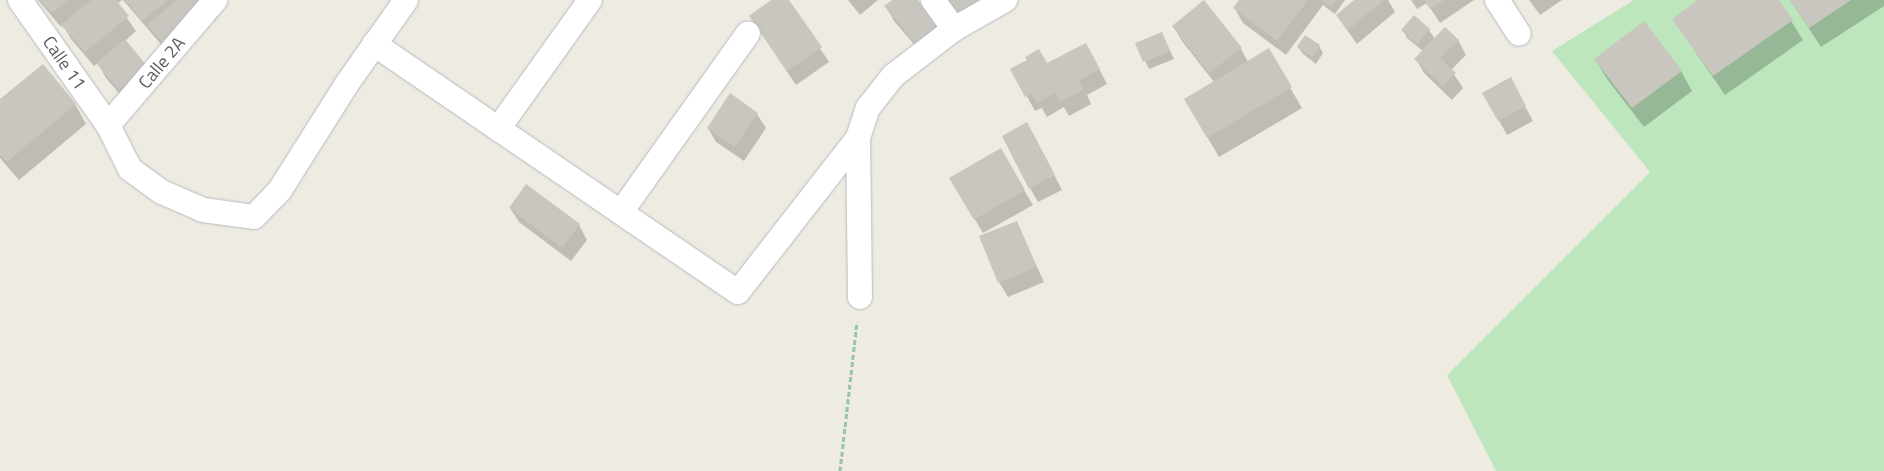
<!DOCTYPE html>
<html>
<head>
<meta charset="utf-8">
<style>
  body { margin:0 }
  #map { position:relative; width:1884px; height:471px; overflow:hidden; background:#eeebe2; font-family:"Titillium Web",sans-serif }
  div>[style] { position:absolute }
  .green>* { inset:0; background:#bde6bd }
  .shadow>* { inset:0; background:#0003 }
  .building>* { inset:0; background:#c8c6bf }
  .path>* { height:3px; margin-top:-1.5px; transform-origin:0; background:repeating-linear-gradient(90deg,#95c5a3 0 5px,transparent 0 7.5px) }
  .roads { filter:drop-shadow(0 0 1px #b7babf) drop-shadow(0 0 1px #b7babf) }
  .minor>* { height:24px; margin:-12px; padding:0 12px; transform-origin:12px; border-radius:12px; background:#fff }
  span { translate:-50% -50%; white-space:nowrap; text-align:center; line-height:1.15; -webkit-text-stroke:5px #fff; paint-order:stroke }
  .street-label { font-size:18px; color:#5a5e63 }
</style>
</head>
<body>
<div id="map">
  <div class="green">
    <div style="clip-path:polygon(1634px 0,1884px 0,1884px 471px,1496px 471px,1447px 375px,1650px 172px,1552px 51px)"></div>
  </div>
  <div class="shadow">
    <div style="clip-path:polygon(38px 0,122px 0,117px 4px,136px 31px,125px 41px,146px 67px,128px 104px,106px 78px,98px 63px,94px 66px,71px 39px,63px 25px,61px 27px)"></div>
    <div style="clip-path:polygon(123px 0,208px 0,218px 17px,171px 56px)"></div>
    <div style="clip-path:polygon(773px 0,788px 0,829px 62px,796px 85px,759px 30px)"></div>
    <div style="clip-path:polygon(848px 0,878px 0,860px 15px)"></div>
    <div style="clip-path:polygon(894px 0,916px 0,926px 58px,894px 21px,886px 6px)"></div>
    <div style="clip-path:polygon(1241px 0,1345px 0,1335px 14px,1323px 5px,1286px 55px,1243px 23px,1235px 9px)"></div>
    <div style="clip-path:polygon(1356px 0,1388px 0,1395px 12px,1357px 44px,1337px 16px)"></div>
    <div style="clip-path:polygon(1411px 0,1474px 0,1440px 23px,1427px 3px,1417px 9px)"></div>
    <div style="clip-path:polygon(1529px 0,1562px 0,1540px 15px)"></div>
    <div style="clip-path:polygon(1701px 0,1778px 0,1803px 40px,1725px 95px,1673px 19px)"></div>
    <div style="clip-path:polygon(1790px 0,1884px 0,1884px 6px,1821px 47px)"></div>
    <div style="clip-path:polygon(1173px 26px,1241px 49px,1248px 62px,1268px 50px,1302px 108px,1219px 157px,1185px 99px,1214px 82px,1182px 41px)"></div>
    <div style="clip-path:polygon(1403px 30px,1429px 30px,1435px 39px,1458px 40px,1466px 55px,1451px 70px,1463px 88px,1452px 100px,1424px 73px,1416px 59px,1423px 51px,1407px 38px)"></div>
    <div style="clip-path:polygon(1162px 34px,1174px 59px,1149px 69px,1137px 44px)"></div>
    <div style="clip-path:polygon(1319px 46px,1323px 53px,1316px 64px,1303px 54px,1298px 47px)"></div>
    <div style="clip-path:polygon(1094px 59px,1107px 84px,1087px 95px,1091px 104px,1069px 116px,1064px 107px,1047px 117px,1042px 108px,1035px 111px,1012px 69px)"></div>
    <div style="clip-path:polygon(1595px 59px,1681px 71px,1692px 91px,1644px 127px,1607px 79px)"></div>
    <div style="clip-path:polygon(1484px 93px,1518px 93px,1533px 121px,1507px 135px)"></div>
    <div style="clip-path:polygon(0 101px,75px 104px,86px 124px,19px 180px,0 158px)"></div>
    <div style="clip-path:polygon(757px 114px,766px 128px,744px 161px,716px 142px,708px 128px)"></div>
    <div style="clip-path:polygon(1035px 138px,1062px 190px,1038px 202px,1030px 188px)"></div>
    <div style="clip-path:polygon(1000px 150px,1033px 205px,983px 233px,951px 178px)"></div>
    <div style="clip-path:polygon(510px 208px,579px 225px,587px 240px,571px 261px,519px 222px)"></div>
    <div style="clip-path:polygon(1016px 222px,1044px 282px,1008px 297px,999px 282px)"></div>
  </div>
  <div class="building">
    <div style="clip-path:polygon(40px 0,68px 0,52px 13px)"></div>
    <div style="clip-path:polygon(91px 0,116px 0,129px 16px,85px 52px,61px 25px)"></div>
    <div style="clip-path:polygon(125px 0,168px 0,142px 21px)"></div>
    <div style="clip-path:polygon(177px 0,211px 1px,162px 42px,147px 25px)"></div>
    <div style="clip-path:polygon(771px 0,789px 0,822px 47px,787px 71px,749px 16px)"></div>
    <div style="clip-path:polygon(892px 0,918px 0,939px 26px,916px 44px,884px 6px)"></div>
    <div style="clip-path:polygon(948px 0,980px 0,957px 15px)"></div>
    <div style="clip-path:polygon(1204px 0,1242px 48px,1209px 73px,1172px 26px)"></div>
    <div style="clip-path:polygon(1239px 0,1308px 0,1277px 41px,1233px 8px)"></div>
    <div style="clip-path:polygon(1321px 0,1336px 0,1331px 7px)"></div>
    <div style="clip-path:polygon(1354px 0,1384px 0,1348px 30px,1336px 15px)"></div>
    <div style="clip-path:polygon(1424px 0,1444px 0,1430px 9px)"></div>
    <div style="clip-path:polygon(1698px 0,1779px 0,1793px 20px,1713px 76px,1672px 19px)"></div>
    <div style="clip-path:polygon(1790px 0,1851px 0,1809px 28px)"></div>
    <div style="clip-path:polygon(1414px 15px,1430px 29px,1417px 44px,1401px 30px)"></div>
    <div style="clip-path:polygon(1644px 21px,1682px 71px,1632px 108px,1594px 59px)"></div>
    <div style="clip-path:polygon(1445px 27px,1459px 40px,1440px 58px,1456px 73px,1443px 86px,1414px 59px)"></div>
    <div style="clip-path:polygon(1162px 32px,1170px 51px,1143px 62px,1135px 43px)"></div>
    <div style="clip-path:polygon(1305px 35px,1320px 45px,1312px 57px,1297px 47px)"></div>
    <div style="clip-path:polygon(125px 39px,147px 66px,119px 90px,96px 63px)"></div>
    <div style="clip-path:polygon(1086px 43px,1100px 69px,1079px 80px,1084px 89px,1060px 102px,1055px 93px,1037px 103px,1032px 94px,1025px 97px,1010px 69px,1027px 60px,1025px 57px,1039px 49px,1047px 63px)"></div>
    <div style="clip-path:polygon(1269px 48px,1292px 87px,1207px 138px,1184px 99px)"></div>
    <div style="clip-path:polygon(43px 64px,76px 104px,7px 162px,0 154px,0 99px)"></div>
    <div style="clip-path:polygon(1511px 77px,1526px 106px,1498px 121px,1482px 93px)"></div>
    <div style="clip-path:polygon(730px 93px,758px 113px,735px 147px,707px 128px)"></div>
    <div style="clip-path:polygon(1027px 122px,1055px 175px,1029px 189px,1002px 136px)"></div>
    <div style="clip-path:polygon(1001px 148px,1025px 190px,974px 220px,949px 178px)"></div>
    <div style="clip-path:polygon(526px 184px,580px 224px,562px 248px,509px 208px)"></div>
    <div style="clip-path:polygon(1017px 221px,1037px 267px,998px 283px,979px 236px)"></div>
  </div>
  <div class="path">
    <div style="left:840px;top:471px;width:150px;rotate:-83.5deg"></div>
  </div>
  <div class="roads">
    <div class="minor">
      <div style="left:20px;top:0;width:153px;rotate:54.9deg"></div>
      <div style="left:108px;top:125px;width:49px;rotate:63.4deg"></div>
      <div style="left:130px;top:169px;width:39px;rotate:36deg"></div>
      <div style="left:162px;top:192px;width:45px;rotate:23.7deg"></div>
      <div style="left:203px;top:210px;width:51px;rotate:7.8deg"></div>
      <div style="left:254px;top:217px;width:37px;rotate:-46deg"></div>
      <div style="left:280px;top:190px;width:124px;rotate:-57.8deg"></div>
      <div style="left:346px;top:85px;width:104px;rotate:-54.8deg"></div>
      <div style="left:933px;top:0;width:36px;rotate:54deg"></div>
      <div style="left:1497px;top:0;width:40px;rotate:57.1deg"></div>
      <div style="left:374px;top:44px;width:440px;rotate:34.3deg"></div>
      <div style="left:738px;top:292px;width:195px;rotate:-52.1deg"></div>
      <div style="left:108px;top:125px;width:165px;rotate:-49.4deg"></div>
      <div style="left:498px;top:129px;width:158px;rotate:-54.5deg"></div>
      <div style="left:621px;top:212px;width:219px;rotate:-54.6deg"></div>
      <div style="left:860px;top:297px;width:159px;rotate:-90.7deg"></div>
      <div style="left:858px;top:138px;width:32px;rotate:-72deg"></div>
      <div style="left:868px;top:108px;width:41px;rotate:-52deg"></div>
      <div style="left:893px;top:76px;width:77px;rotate:-37.6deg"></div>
      <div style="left:954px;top:29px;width:59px;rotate:-29.6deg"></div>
    </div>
  </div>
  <div class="street-label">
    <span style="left:64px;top:63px;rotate:55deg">Calle 11</span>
    <span style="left:162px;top:63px;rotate:-50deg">Calle 2A</span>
  </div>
</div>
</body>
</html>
